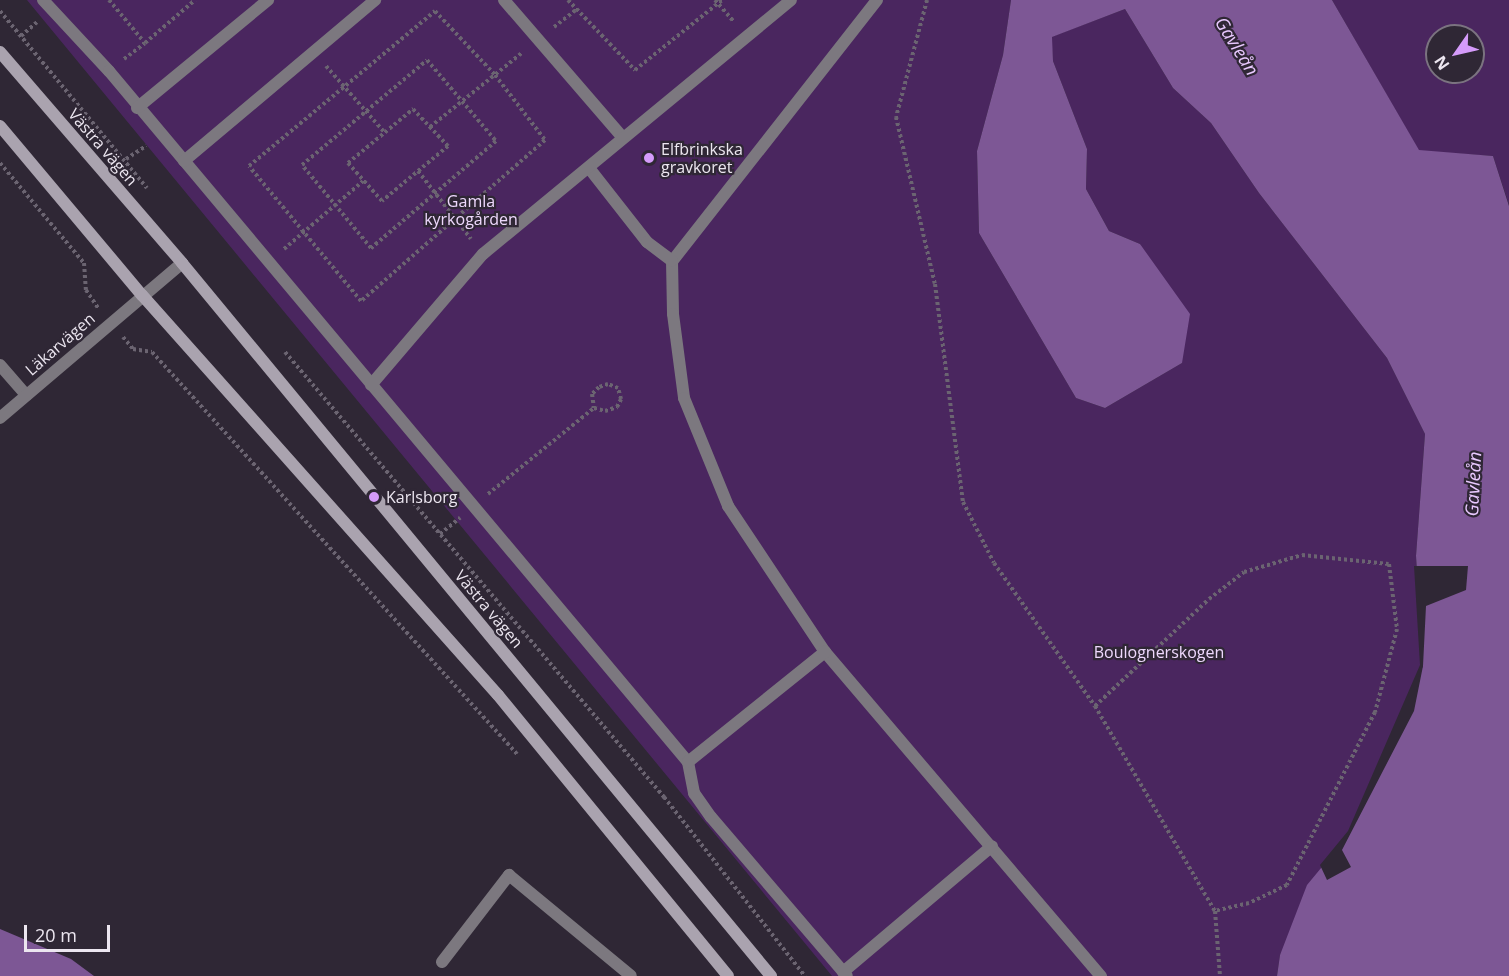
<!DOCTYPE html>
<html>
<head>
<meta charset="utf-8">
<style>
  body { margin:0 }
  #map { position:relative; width:1509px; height:976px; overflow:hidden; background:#2f2735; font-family:"Open Sans",sans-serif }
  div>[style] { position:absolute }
  .green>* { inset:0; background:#4a265f }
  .water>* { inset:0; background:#7d5795 }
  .pier>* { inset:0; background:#2f2735 }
  .path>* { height:4px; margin-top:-2px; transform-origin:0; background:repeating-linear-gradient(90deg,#6b6471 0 3px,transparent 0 6px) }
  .lane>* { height:12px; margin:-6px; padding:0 6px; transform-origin:6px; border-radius:6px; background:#7c787f }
  .street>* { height:12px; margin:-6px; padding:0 6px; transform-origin:6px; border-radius:6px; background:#7c787f }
  .secondary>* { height:12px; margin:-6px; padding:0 6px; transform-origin:6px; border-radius:6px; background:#aaa3af }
  .dots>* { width:16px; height:16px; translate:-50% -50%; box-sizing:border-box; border:3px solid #2f2735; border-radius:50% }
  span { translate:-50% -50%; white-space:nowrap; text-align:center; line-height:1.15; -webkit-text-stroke:4.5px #2f2735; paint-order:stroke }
  .street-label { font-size:16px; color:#ece6f0 }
  .poi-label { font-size:16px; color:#ece6f0 }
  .left { translate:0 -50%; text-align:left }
  .park-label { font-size:16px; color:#eed8fd }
  .water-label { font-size:18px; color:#e9c9ff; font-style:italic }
  .north { position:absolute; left:1425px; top:24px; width:60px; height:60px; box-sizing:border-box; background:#2f2735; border:2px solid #7b7380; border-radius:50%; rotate:236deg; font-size:16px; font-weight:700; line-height:24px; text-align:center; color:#ece6f0 }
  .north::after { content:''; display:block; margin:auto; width:21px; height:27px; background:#d59bfa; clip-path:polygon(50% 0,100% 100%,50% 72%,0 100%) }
  .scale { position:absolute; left:24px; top:925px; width:86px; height:27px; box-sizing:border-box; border:3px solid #ece6f0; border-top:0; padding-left:8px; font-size:18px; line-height:21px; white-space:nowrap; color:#ece6f0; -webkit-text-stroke:4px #2f2735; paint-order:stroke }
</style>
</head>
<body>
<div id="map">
  <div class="green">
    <div style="clip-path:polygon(27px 0,1011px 0,1003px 55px,977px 151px,979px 233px,1076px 398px,1105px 408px,1182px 363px,1140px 244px,1109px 231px,1086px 189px,1087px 149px,1053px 61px,1051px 37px,1125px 9px,1173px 88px,1211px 123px,1259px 193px,1387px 358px,1425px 434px,1416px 556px,1423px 666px,1350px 833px,1280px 955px,1277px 976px,832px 976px)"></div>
    <div style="clip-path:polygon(evenodd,1332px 0,1509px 0,1509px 205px,1493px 156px,1419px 151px,1332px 0,1437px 36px,1473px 36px,1473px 72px,1437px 72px,1437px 36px)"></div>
  </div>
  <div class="water">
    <div style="clip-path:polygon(1011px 0,1332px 0,1419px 150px,1493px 156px,1509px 206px,1509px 976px,1277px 976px,1280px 955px,1307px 885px,1350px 833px,1423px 666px,1416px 556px,1425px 434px,1387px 358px,1259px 193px,1211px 123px,1173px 88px,1125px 9px,1052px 37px,1053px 61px,1087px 149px,1086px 189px,1109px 231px,1140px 244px,1190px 314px,1182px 363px,1105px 408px,1076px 398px,979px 233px,977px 151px,1003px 55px)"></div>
    <div style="clip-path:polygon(0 929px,71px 959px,94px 976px,0 976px)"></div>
  </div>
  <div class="pier">
    <div style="clip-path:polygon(1414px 566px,1468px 566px,1466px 590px,1426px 606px,1423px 666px,1414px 711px,1342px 850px,1351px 867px,1327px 880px,1320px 865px,1348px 831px,1420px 665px)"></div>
  </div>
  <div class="path">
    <div style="left:109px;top:0;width:56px;rotate:50.1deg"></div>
    <div style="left:145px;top:43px;width:66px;rotate:-40.7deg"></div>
    <div style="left:568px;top:0;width:97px;rotate:46.3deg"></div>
    <div style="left:635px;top:70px;width:112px;rotate:-38.8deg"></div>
    <div style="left:715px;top:0;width:29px;rotate:49deg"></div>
    <div style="left:927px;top:0;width:121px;rotate:104.8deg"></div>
    <div style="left:896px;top:117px;width:171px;rotate:76.9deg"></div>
    <div style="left:935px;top:284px;width:220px;rotate:82.7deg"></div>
    <div style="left:963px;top:502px;width:68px;rotate:63.1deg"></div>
    <div style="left:994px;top:563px;width:175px;rotate:54.8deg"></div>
    <div style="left:1095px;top:706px;width:238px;rotate:59.7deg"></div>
    <div style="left:1215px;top:911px;width:65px;rotate:85.6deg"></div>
    <div style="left:0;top:11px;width:230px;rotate:50.3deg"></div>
    <div style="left:435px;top:11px;width:88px;rotate:46.8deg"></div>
    <div style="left:495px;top:75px;width:82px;rotate:52.4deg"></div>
    <div style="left:545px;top:140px;width:244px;rotate:138.8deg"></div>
    <div style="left:361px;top:301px;width:175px;rotate:-129.7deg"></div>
    <div style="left:249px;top:166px;width:242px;rotate:-39.8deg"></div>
    <div style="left:554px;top:27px;width:28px;rotate:-38deg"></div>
    <div style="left:21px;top:36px;width:21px;rotate:-41deg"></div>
    <div style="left:124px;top:59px;width:26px;rotate:-37deg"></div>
    <div style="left:427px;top:60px;width:106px;rotate:49.6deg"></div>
    <div style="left:496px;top:141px;width:165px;rotate:139.4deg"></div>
    <div style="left:371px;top:248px;width:108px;rotate:-129.7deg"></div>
    <div style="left:302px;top:165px;width:163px;rotate:-40deg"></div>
    <div style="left:326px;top:66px;width:89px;rotate:48.6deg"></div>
    <div style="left:413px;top:109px;width:51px;rotate:46.6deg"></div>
    <div style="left:448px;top:146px;width:86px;rotate:140.2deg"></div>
    <div style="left:382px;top:201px;width:51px;rotate:-131.8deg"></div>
    <div style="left:348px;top:163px;width:85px;rotate:-39.7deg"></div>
    <div style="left:430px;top:127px;width:119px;rotate:-38.9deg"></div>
    <div style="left:126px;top:159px;width:24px;rotate:-33deg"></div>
    <div style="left:0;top:163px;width:131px;rotate:50deg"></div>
    <div style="left:84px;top:263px;width:27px;rotate:86deg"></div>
    <div style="left:86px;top:290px;width:23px;rotate:56deg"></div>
    <div style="left:418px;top:171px;width:86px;rotate:52.1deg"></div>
    <div style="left:284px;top:249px;width:104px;rotate:-40.7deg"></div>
    <div style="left:123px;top:337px;width:16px;rotate:50deg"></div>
    <div style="left:133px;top:349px;width:19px;rotate:9deg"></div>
    <div style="left:152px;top:352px;width:543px;rotate:47.76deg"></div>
    <div style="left:285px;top:352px;width:585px;rotate:49.58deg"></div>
    <div style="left:664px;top:797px;width:228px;rotate:51.8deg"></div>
    <div style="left:488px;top:494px;width:136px;rotate:-39.1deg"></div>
    <div style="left:594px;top:408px;width:11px;rotate:15deg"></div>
    <div style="left:605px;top:411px;width:13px;rotate:-18deg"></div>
    <div style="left:617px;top:407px;width:9px;rotate:-63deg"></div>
    <div style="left:621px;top:399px;width:11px;rotate:-105deg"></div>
    <div style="left:618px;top:388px;width:11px;rotate:-158deg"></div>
    <div style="left:608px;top:384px;width:9px;rotate:162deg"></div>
    <div style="left:599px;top:387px;width:10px;rotate:135deg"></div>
    <div style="left:592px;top:394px;width:14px;rotate:82deg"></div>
    <div style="left:440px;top:534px;width:26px;rotate:-39deg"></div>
    <div style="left:1095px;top:706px;width:156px;rotate:-43.2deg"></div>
    <div style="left:1209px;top:599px;width:44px;rotate:-37.6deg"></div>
    <div style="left:1244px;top:572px;width:60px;rotate:-16.3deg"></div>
    <div style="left:1302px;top:555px;width:87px;rotate:5.9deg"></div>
    <div style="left:1389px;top:564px;width:65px;rotate:83deg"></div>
    <div style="left:1397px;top:629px;width:86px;rotate:104.8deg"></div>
    <div style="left:1375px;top:712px;width:194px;rotate:117deg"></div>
    <div style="left:1287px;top:885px;width:42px;rotate:154.7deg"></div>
    <div style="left:1249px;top:903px;width:35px;rotate:167deg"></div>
  </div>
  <div class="lane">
    <div style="left:43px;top:0;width:97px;rotate:47.1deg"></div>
    <div style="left:109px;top:71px;width:902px;rotate:50.04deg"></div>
    <div style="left:688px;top:762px;width:32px;rotate:79deg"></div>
    <div style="left:694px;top:793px;width:29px;rotate:55deg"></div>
    <div style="left:711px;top:817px;width:209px;rotate:49.5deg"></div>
    <div style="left:504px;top:0;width:182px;rotate:49.2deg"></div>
    <div style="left:877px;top:0;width:332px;rotate:128.1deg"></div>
    <div style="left:672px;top:261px;width:53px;rotate:88.9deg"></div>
    <div style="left:673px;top:314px;width:85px;rotate:82.5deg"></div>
    <div style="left:684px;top:398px;width:117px;rotate:67.8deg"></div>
    <div style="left:728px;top:506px;width:175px;rotate:56.4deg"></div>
    <div style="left:825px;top:652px;width:426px;rotate:49.6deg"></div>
    <div style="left:137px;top:108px;width:170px;rotate:-39.5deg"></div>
    <div style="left:184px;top:161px;width:250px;rotate:-40.1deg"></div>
    <div style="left:589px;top:168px;width:94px;rotate:51.9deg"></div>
    <div style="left:647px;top:242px;width:31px;rotate:37deg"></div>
    <div style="left:0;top:365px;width:40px;rotate:49deg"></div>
    <div style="left:371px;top:385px;width:172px;rotate:-49.5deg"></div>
    <div style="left:483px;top:254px;width:399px;rotate:-39.5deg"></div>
    <div style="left:688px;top:762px;width:176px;rotate:-38.8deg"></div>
    <div style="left:442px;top:962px;width:110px;rotate:-52.4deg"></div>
    <div style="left:509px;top:875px;width:158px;rotate:39.6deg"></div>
    <div style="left:843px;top:972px;width:195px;rotate:-40.2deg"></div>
  </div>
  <div class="street">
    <div style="left:0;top:418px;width:239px;rotate:-40.4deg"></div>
  </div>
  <div class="secondary">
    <div style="left:0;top:52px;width:279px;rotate:49.2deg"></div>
    <div style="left:182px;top:263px;width:925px;rotate:50.44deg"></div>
    <div style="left:0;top:126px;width:221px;rotate:50deg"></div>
    <div style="left:142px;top:295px;width:535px;rotate:48.33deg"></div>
    <div style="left:498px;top:695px;width:363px;rotate:50.7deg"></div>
  </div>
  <div class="dots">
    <div style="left:649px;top:158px;background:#d59bfa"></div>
    <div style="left:374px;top:497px;background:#d59bfa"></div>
  </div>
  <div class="street-label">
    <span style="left:103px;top:147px;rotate:49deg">Västra vägen</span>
    <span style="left:60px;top:344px;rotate:-41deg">Läkarvägen</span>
    <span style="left:489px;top:609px;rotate:50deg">Västra vägen</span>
  </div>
  <div class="poi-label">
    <span class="left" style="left:661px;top:158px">Elfbrinkska<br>gravkoret</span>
    <span class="left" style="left:386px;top:497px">Karlsborg</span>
  </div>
  <div class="park-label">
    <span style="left:471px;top:210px">Gamla<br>kyrkogården</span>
    <span style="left:1159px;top:652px">Boulognerskogen</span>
  </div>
  <div class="water-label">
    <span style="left:1237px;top:46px;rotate:58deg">Gavleån</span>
    <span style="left:1473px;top:484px;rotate:-87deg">Gavleån</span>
  </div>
  <div class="north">N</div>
  <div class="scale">20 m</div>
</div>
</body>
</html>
